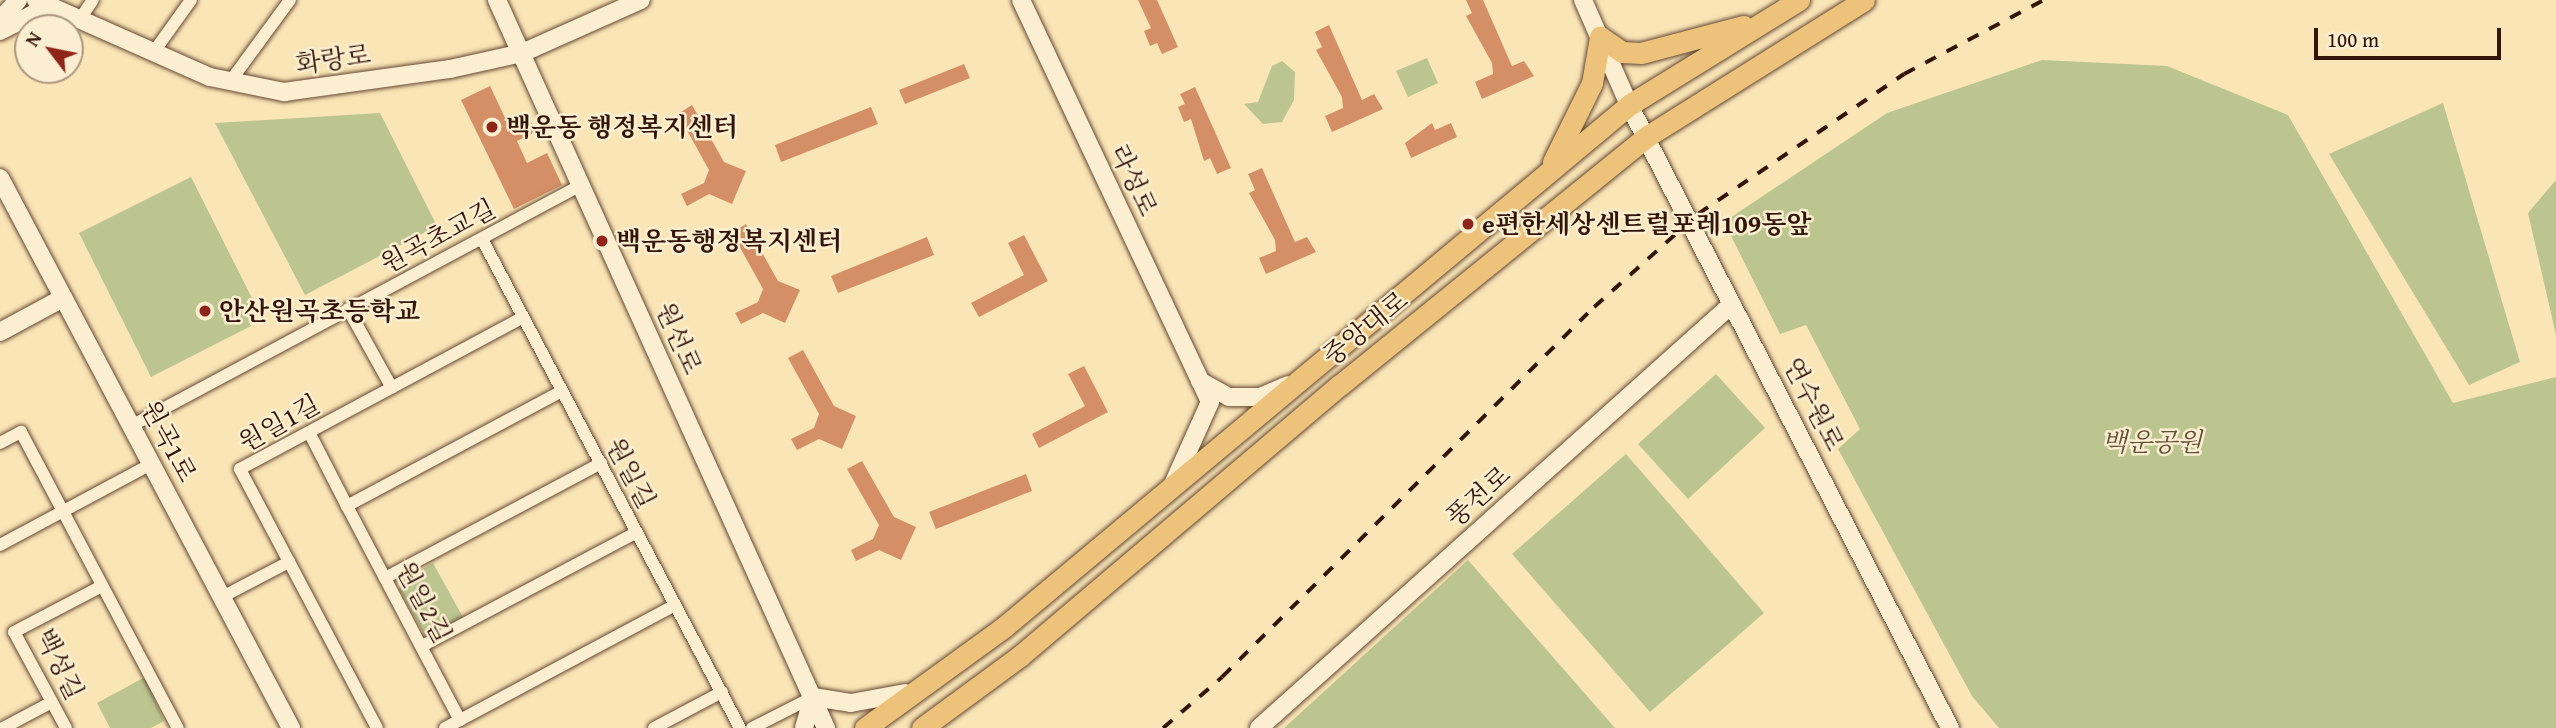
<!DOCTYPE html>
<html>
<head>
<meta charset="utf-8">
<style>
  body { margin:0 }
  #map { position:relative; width:2556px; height:728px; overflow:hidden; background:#fae5b6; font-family:"Gentium Book Plus","Noto Serif KR",serif }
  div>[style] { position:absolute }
  .green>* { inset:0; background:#bcc590 }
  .building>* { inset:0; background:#d58f66 }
  .roads { filter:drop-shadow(0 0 2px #654834) drop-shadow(0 0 2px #654834) }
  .street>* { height:12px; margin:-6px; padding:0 6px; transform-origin:6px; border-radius:6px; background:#fceed0 }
  .secondary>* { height:18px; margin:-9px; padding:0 9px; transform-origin:9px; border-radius:9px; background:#fceed0 }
  .primary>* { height:21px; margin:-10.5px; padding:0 10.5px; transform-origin:10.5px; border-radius:10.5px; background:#edc27b }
  .rail>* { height:3.5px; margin-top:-1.75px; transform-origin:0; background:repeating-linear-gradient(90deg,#331409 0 12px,transparent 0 24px) }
  .dots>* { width:19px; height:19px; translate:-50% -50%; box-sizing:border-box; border:4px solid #fceed0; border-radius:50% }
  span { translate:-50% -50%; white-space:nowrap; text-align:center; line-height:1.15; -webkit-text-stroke:5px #fceed0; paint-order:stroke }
  .street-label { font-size:26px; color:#331409 }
  .poi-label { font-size:26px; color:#331409; font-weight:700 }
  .left { translate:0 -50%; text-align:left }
  .park-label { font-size:26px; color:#635238; font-style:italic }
  .north { position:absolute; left:14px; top:14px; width:70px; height:70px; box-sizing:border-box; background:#fceed0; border:2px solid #ac9780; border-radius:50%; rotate:302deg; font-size:19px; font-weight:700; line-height:28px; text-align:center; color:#331409 }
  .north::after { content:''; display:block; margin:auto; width:24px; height:32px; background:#8f2418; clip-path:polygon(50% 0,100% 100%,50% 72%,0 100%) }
  .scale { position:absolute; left:2314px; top:28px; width:187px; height:32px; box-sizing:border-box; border:4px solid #331409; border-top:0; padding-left:9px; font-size:21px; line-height:24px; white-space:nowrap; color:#331409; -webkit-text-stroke:5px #fceed0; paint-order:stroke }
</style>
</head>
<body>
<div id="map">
  <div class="green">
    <div style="clip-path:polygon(1427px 58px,1438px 83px,1408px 97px,1396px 71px)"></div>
    <div style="clip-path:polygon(2042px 60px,2167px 66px,2288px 115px,2453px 403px,2556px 377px,2556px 728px,1999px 728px,1972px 696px,1838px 449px,1860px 429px,1806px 325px,1780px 334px,1724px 222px,1887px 113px)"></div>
    <div style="clip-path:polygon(1282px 61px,1295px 72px,1294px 100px,1282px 122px,1263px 124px,1244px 104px,1258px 102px,1272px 66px)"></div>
    <div style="clip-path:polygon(2443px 103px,2520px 362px,2469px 385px,2329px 154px)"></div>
    <div style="clip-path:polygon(380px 113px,437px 226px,305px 295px,215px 123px)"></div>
    <div style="clip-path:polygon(191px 177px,257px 308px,251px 326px,151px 377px,79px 233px)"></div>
    <div style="clip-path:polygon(2556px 180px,2556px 335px,2528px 213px)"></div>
    <div style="clip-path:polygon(1716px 374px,1765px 428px,1688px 499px,1638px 444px)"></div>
    <div style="clip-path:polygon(1626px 454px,1764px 613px,1650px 712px,1512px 554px)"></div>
    <div style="clip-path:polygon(1468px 560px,1615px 728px,1284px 728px)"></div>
    <div style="clip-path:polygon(433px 563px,464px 619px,431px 636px,424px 634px,399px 589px,401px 581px)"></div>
    <div style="clip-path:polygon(145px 677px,164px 721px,151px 728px,110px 728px,97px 703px)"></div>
  </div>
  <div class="building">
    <div style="clip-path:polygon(1138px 0,1157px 0,1178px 47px,1162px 54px,1157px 43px,1150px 46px,1144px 31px,1151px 28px)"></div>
    <div style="clip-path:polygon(1466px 0,1483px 0,1512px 66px,1524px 61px,1534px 76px,1482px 99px,1475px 82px,1493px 74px,1492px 63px,1466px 16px,1472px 13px)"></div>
    <div style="clip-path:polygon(1329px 25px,1362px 100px,1374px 94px,1383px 109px,1332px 132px,1325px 116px,1343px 108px,1342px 97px,1316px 50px,1322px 47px,1315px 32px)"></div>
    <div style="clip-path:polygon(964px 64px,970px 78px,905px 104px,899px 90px)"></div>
    <div style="clip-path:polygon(490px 86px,507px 122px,526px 112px,536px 132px,517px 141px,527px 163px,547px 153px,562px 185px,514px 209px,461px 100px)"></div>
    <div style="clip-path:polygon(1195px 87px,1231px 168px,1217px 174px,1210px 158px,1204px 161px,1191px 119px,1184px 122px,1178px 107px,1185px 104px,1180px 94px)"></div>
    <div style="clip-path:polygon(692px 105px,724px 162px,746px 171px,732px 204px,709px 194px,687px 206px,681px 194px,704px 183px,709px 170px,678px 114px)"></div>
    <div style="clip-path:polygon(871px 107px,878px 124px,781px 162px,775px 145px)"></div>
    <div style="clip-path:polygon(1432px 123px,1435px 130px,1451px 123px,1457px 137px,1411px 158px,1405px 143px)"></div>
    <div style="clip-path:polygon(1262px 168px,1295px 242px,1307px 237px,1316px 252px,1266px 274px,1259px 258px,1276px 251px,1275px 240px,1249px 193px,1255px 190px,1248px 174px)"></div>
    <div style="clip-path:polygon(746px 224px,778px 281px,800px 290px,785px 323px,763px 313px,741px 324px,735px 313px,758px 302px,763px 289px,732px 233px)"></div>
    <div style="clip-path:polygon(1024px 235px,1048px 281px,979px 317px,971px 303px,1024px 275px,1008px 243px)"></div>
    <div style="clip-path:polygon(927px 237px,934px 255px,838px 293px,831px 276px)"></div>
    <div style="clip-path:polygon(803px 350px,834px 406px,856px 416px,842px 449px,819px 439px,797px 450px,791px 439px,814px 428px,819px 414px,788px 358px)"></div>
    <div style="clip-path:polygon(1084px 366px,1108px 412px,1039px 448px,1032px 434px,1085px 406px,1068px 374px)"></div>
    <div style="clip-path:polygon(862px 461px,894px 517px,916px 527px,901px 560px,879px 550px,856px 561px,851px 550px,873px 539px,879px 525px,847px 469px)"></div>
    <div style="clip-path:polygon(1026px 474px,1032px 491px,936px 529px,929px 512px)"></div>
  </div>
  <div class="roads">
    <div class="street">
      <div style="left:80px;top:19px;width:23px;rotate:-56deg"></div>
      <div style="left:153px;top:53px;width:65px;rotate:-54.4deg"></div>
      <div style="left:229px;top:83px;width:103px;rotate:-53.7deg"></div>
      <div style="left:482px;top:239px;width:553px;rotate:62.18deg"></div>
      <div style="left:348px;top:309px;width:90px;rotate:60.9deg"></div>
      <div style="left:562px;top:391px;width:244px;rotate:151.9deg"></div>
      <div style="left:347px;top:506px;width:242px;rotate:62.2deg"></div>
      <div style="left:460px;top:720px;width:244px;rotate:-28.1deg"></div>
      <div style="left:131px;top:426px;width:510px;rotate:-28.17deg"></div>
      <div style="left:309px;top:432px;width:83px;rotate:62.8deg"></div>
      <div style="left:0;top:443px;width:24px;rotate:-28deg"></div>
      <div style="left:21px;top:432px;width:335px;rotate:62.1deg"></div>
      <div style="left:0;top:545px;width:171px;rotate:-28.2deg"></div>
      <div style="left:385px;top:578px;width:245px;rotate:-28deg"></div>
      <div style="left:222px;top:597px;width:76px;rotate:-27.6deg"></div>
      <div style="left:422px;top:646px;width:243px;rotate:-27.9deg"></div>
      <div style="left:3px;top:728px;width:55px;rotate:-28deg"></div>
      <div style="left:66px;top:728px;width:109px;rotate:-118.4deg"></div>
      <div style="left:14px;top:632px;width:99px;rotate:-27.6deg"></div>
      <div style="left:377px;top:728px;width:293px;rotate:-117.9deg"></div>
      <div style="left:240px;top:469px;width:321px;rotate:-28.2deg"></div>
      <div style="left:445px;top:728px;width:17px;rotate:-28deg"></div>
      <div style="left:654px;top:728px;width:77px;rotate:-27.9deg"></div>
      <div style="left:752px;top:728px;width:68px;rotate:-26.9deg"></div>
    </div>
    <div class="secondary">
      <div style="left:36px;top:0;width:190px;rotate:23.9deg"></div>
      <div style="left:210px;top:77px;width:76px;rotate:11.5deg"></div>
      <div style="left:284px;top:92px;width:168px;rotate:-7.9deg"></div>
      <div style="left:450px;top:69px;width:74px;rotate:-12.5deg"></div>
      <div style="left:522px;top:53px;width:130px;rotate:-24deg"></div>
      <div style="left:497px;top:0;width:799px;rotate:65.68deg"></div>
      <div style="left:1021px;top:0;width:444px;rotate:64.8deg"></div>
      <div style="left:1210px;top:402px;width:88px;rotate:114.2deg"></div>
      <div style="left:1583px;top:0;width:115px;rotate:66.3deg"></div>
      <div style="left:1629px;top:105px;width:701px;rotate:62.74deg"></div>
      <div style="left:0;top:20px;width:27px;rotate:-48deg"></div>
      <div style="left:0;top:31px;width:55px;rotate:-27deg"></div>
      <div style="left:0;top:178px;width:622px;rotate:62.12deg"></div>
      <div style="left:0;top:332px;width:72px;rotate:-28.4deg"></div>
      <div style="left:1200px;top:381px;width:33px;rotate:29deg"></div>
      <div style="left:1229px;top:397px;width:31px"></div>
      <div style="left:1260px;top:397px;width:30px;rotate:-23deg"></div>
      <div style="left:813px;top:697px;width:38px;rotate:9deg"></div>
      <div style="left:851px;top:703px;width:55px;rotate:-10.5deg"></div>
      <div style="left:804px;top:728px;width:32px;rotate:-74deg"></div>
      <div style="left:1259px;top:728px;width:635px;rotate:-41.87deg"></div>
    </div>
    <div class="primary">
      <div style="left:1553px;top:162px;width:88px;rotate:-63.7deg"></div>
      <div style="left:1592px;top:83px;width:47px;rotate:-80.1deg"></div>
      <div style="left:1600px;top:37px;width:27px;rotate:34deg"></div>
      <div style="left:1622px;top:52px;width:19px;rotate:3deg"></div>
      <div style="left:1641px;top:53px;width:106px;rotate:-14.8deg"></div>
      <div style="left:865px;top:728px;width:172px;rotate:-36deg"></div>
      <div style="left:1004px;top:627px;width:814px;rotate:-39.87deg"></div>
      <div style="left:1629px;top:105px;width:200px;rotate:-31.7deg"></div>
      <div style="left:922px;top:728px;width:122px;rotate:-36.3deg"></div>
      <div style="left:1020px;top:656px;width:419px;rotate:-40.3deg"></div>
      <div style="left:1340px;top:385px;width:394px;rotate:-39deg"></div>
      <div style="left:1646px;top:137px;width:257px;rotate:-32.1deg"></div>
    </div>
  </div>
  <div class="rail">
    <div style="left:1163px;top:728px;width:78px;rotate:-40.8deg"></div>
    <div style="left:1222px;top:677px;width:525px;rotate:-44.85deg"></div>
    <div style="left:1594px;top:307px;width:140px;rotate:-41.8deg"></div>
    <div style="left:1698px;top:214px;width:249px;rotate:-34.2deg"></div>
    <div style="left:1904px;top:74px;width:158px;rotate:-27.9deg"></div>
  </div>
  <div class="dots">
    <div style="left:492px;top:127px;background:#8f2418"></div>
    <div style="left:1468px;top:224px;background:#8f2418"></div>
    <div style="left:602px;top:241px;background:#8f2418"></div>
    <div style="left:205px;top:311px;background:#8f2418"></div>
  </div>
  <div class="street-label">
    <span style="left:333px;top:59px;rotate:-8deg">화랑로</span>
    <span style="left:1134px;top:180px;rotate:65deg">라성로</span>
    <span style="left:438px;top:236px;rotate:-28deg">원곡초교길</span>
    <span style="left:1365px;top:328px;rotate:-39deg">중앙대로</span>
    <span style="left:679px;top:338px;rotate:66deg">원선로</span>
    <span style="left:1814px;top:404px;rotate:63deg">연수원로</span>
    <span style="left:279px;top:423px;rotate:-29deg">원일1길</span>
    <span style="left:169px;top:441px;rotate:62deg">원곡1로</span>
    <span style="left:631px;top:473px;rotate:62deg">원일길</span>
    <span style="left:1478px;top:496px;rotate:-42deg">풍전로</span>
    <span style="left:424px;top:602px;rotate:62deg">원일2길</span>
    <span style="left:60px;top:664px;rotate:64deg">백성길</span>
  </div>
  <div class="poi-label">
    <span class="left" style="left:506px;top:127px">백운동 행정복지센터</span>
    <span class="left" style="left:1482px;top:224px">e편한세상센트럴포레109동앞</span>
    <span class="left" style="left:616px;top:241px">백운동행정복지센터</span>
    <span class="left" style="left:219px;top:311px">안산원곡초등학교</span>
  </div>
  <div class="park-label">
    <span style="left:2152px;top:442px">백운공원</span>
  </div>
  <div class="north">N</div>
  <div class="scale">100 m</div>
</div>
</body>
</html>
